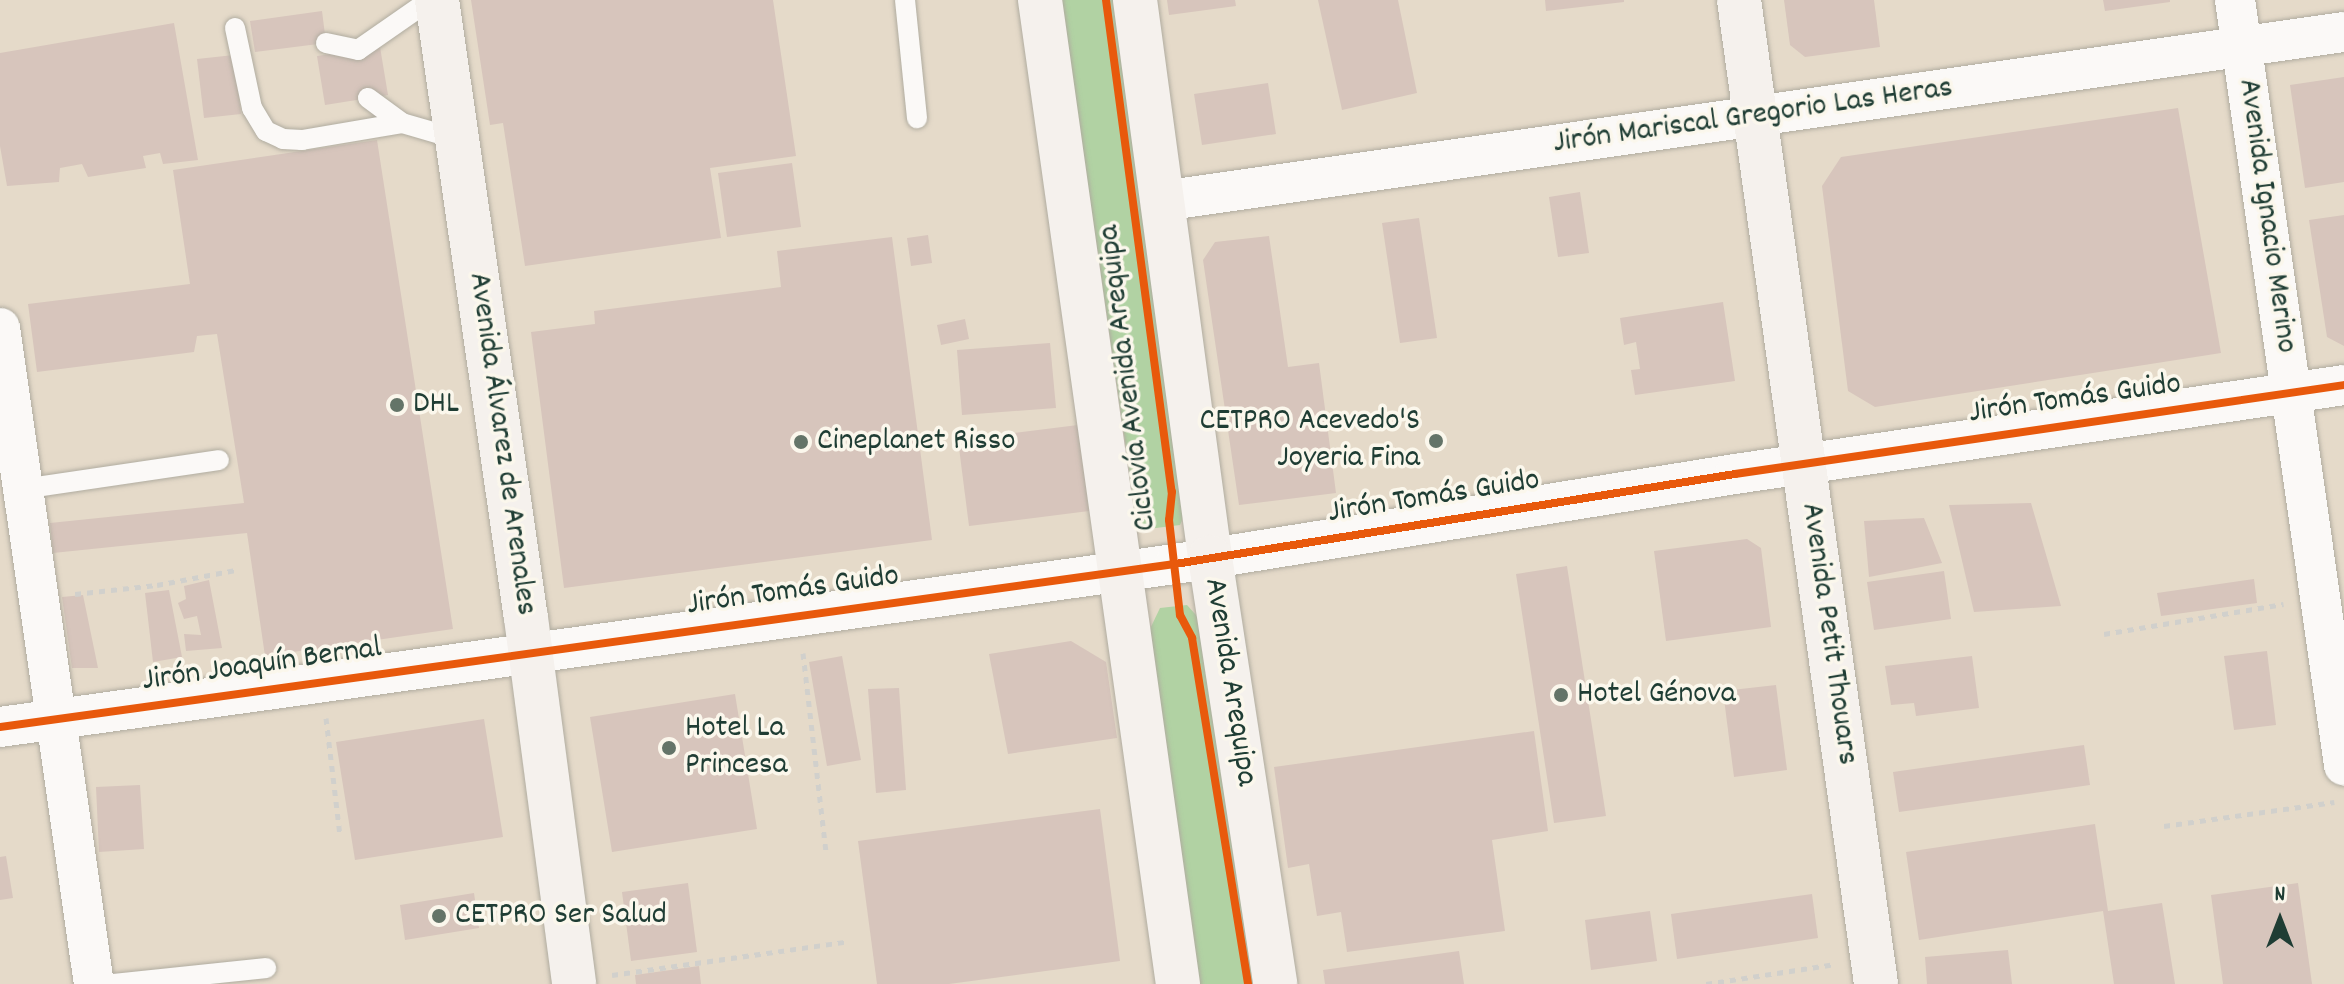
<!DOCTYPE html>
<html>
<head>
<meta charset="utf-8">
<style>
  body { margin:0 }
  #map { position:relative; width:2344px; height:984px; overflow:hidden; background:#e5dac9; font-family:Dekko,sans-serif }
  div>[style] { position:absolute }
  .green>* { inset:0; background:#b1d2a3 }
  .building>* { inset:0; background:#d7c5bc }
  .path>* { height:5px; margin-top:-2.5px; transform-origin:0; background:repeating-linear-gradient(90deg,#d1d0cc 0 6px,transparent 0 12px) }
  .roads { filter:drop-shadow(0 0 2px #b0aca0) drop-shadow(0 0 2px #b0aca0) }
  .service>* { height:20px; margin:-10px; padding:0 10px; transform-origin:10px; border-radius:10px; background:#fbf9f7 }
  .minor>* { height:40px; margin:-20px; padding:0 20px; transform-origin:20px; border-radius:20px; background:#fbf9f7 }
  .secondary>* { height:44px; margin:-22px; padding:0 22px; transform-origin:22px; border-radius:22px; background:#f5f1ed }
  .cycleway>* { height:8px; margin:-4px; padding:0 4px; transform-origin:4px; border-radius:4px; background:#e8590c }
  .dots>* { width:22px; height:22px; translate:-50% -50%; box-sizing:border-box; border:4px solid #fbf7ec; border-radius:50% }
  span { translate:-50% -50%; white-space:nowrap; text-align:center; line-height:1.15; -webkit-text-stroke:7px #fbf7ec; paint-order:stroke }
  .street-label { font-size:32px; color:#1f3d34 }
  .poi-label { font-size:32px; color:#1f3d34 }
  .left { translate:0 -50%; text-align:left }
  .right { translate:-100% -50%; text-align:right }
  .north { position:absolute; left:2240px; top:880px; width:80px; height:80px; -webkit-text-stroke:6px #fbf7ec; paint-order:stroke; rotate:0deg; font-size:22px; font-weight:700; line-height:32px; text-align:center; color:#1f3d34 }
  .north::after { content:''; display:block; margin:auto; width:28px; height:36px; background:#1f3d34; clip-path:polygon(50% 0,100% 100%,50% 72%,0 100%) }
</style>
</head>
<body>
<div id="map">
  <div class="green">
    <div style="clip-path:polygon(1061px 0,1119px 0,1186px 511px,1180px 525px,1148px 529px,1136px 517px)"></div>
    <div style="clip-path:polygon(1187px 605px,1204px 624px,1258px 984px,1198px 984px,1149px 631px,1160px 608px)"></div>
  </div>
  <div class="building">
    <div style="clip-path:polygon(471px 0,773px 0,796px 156px,710px 168px,721px 238px,525px 266px,503px 123px,490px 125px)"></div>
    <div style="clip-path:polygon(1167px 0,1235px 0,1236px 6px,1169px 15px)"></div>
    <div style="clip-path:polygon(1318px 0,1398px 0,1417px 93px,1342px 110px)"></div>
    <div style="clip-path:polygon(1545px 0,1624px 0,1624px 2px,1546px 11px)"></div>
    <div style="clip-path:polygon(1784px 0,1874px 0,1880px 47px,1805px 57px,1790px 45px)"></div>
    <div style="clip-path:polygon(2103px 0,2170px 0,2170px 2px,2105px 11px)"></div>
    <div style="clip-path:polygon(322px 11px,326px 43px,255px 52px,250px 21px)"></div>
    <div style="clip-path:polygon(174px 23px,198px 160px,163px 164px,160px 153px,143px 156px,146px 168px,88px 177px,82px 164px,60px 168px,59px 182px,7px 186px,0 146px,0 53px)"></div>
    <div style="clip-path:polygon(380px 47px,388px 95px,325px 105px,317px 56px)"></div>
    <div style="clip-path:polygon(234px 55px,241px 114px,204px 118px,197px 59px)"></div>
    <div style="clip-path:polygon(2344px 77px,2344px 182px,2305px 188px,2290px 85px)"></div>
    <div style="clip-path:polygon(1268px 83px,1276px 134px,1202px 145px,1194px 94px)"></div>
    <div style="clip-path:polygon(2178px 108px,2221px 353px,1875px 407px,1848px 391px,1822px 186px,1841px 157px)"></div>
    <div style="clip-path:polygon(377px 140px,453px 629px,265px 656px,247px 533px,53px 553px,50px 523px,244px 503px,217px 334px,197px 336px,194px 352px,37px 372px,28px 304px,190px 284px,173px 170px)"></div>
    <div style="clip-path:polygon(792px 163px,801px 227px,727px 237px,718px 173px)"></div>
    <div style="clip-path:polygon(1580px 192px,1589px 253px,1558px 257px,1549px 197px)"></div>
    <div style="clip-path:polygon(2344px 215px,2344px 346px,2327px 337px,2309px 220px)"></div>
    <div style="clip-path:polygon(1419px 218px,1437px 338px,1400px 343px,1382px 223px)"></div>
    <div style="clip-path:polygon(928px 235px,932px 263px,911px 266px,907px 238px)"></div>
    <div style="clip-path:polygon(1269px 236px,1288px 367px,1319px 363px,1336px 493px,1239px 505px,1203px 260px,1215px 242px)"></div>
    <div style="clip-path:polygon(892px 237px,932px 540px,564px 588px,531px 332px,595px 324px,594px 311px,781px 287px,777px 251px)"></div>
    <div style="clip-path:polygon(1723px 302px,1735px 381px,1635px 395px,1631px 370px,1640px 369px,1636px 342px,1624px 345px,1620px 318px)"></div>
    <div style="clip-path:polygon(965px 319px,969px 339px,941px 345px,937px 325px)"></div>
    <div style="clip-path:polygon(1050px 343px,1056px 408px,962px 415px,957px 350px)"></div>
    <div style="clip-path:polygon(1078px 425px,1089px 511px,969px 526px,958px 440px)"></div>
    <div style="clip-path:polygon(2031px 503px,2061px 606px,1974px 612px,1949px 505px)"></div>
    <div style="clip-path:polygon(1924px 518px,1942px 563px,1869px 577px,1864px 521px)"></div>
    <div style="clip-path:polygon(1747px 539px,1761px 548px,1771px 627px,1666px 641px,1654px 551px)"></div>
    <div style="clip-path:polygon(1567px 566px,1606px 816px,1554px 823px,1516px 574px)"></div>
    <div style="clip-path:polygon(1944px 571px,1951px 619px,1874px 630px,1867px 582px)"></div>
    <div style="clip-path:polygon(2254px 579px,2257px 603px,2161px 616px,2157px 593px)"></div>
    <div style="clip-path:polygon(209px 580px,222px 648px,186px 651px,184px 634px,201px 635px,197px 616px,184px 619px,178px 603px,186px 599px,184px 586px)"></div>
    <div style="clip-path:polygon(169px 590px,182px 657px,153px 662px,145px 593px)"></div>
    <div style="clip-path:polygon(83px 595px,98px 668px,72px 668px,62px 597px)"></div>
    <div style="clip-path:polygon(1071px 641px,1106px 662px,1117px 738px,1008px 754px,989px 654px)"></div>
    <div style="clip-path:polygon(2267px 651px,2276px 725px,2234px 730px,2224px 656px)"></div>
    <div style="clip-path:polygon(842px 656px,861px 760px,827px 766px,809px 662px)"></div>
    <div style="clip-path:polygon(1972px 656px,1979px 708px,1916px 716px,1914px 703px,1891px 705px,1885px 666px)"></div>
    <div style="clip-path:polygon(1776px 685px,1787px 770px,1734px 777px,1723px 691px)"></div>
    <div style="clip-path:polygon(899px 688px,906px 790px,876px 793px,868px 689px)"></div>
    <div style="clip-path:polygon(735px 694px,757px 829px,612px 852px,590px 717px)"></div>
    <div style="clip-path:polygon(484px 719px,503px 837px,355px 860px,336px 742px)"></div>
    <div style="clip-path:polygon(1534px 731px,1548px 831px,1492px 840px,1505px 931px,1347px 952px,1341px 912px,1317px 916px,1309px 864px,1288px 868px,1274px 767px)"></div>
    <div style="clip-path:polygon(2084px 745px,2090px 785px,1899px 812px,1893px 772px)"></div>
    <div style="clip-path:polygon(140px 785px,144px 849px,99px 852px,96px 787px)"></div>
    <div style="clip-path:polygon(1100px 809px,1120px 961px,949px 984px,877px 984px,858px 841px)"></div>
    <div style="clip-path:polygon(2095px 824px,2108px 911px,2162px 903px,2175px 984px,2114px 984px,2103px 911px,1919px 940px,1906px 852px)"></div>
    <div style="clip-path:polygon(6px 856px,13px 898px,0 900px,0 857px)"></div>
    <div style="clip-path:polygon(688px 883px,697px 952px,631px 961px,622px 892px)"></div>
    <div style="clip-path:polygon(2298px 883px,2312px 984px,2223px 984px,2211px 895px)"></div>
    <div style="clip-path:polygon(474px 893px,479px 928px,405px 940px,400px 905px)"></div>
    <div style="clip-path:polygon(1812px 894px,1818px 938px,1677px 959px,1671px 914px)"></div>
    <div style="clip-path:polygon(1650px 911px,1657px 961px,1591px 970px,1585px 920px)"></div>
    <div style="clip-path:polygon(2008px 950px,2012px 984px,1927px 984px,1925px 957px)"></div>
    <div style="clip-path:polygon(1459px 951px,1464px 984px,1325px 984px,1323px 970px)"></div>
    <div style="clip-path:polygon(699px 966px,701px 984px,636px 984px,635px 975px)"></div>
  </div>
  <div class="path">
    <div style="left:75px;top:594px;width:82px;rotate:-6.3deg"></div>
    <div style="left:157px;top:585px;width:80px;rotate:-10.8deg"></div>
    <div style="left:2104px;top:634px;width:182px;rotate:-9.5deg"></div>
    <div style="left:803px;top:653px;width:199px;rotate:83.4deg"></div>
    <div style="left:326px;top:718px;width:119px;rotate:83.2deg"></div>
    <div style="left:2164px;top:826px;width:172px;rotate:-8deg"></div>
    <div style="left:612px;top:975px;width:235px;rotate:-8.1deg"></div>
    <div style="left:1706px;top:984px;width:131px;rotate:-8.8deg"></div>
  </div>
  <div class="roads">
    <div class="service">
      <div style="left:905px;top:0;width:119px;rotate:84.2deg"></div>
      <div style="left:235px;top:28px;width:82px;rotate:78deg"></div>
      <div style="left:252px;top:108px;width:27px;rotate:59deg"></div>
      <div style="left:266px;top:131px;width:19px;rotate:25deg"></div>
      <div style="left:283px;top:139px;width:19px;rotate:3deg"></div>
      <div style="left:302px;top:140px;width:101px;rotate:-9.6deg"></div>
      <div style="left:326px;top:43px;width:33px;rotate:12deg"></div>
      <div style="left:358px;top:50px;width:88px;rotate:-34.8deg"></div>
      <div style="left:368px;top:98px;width:42px;rotate:36.3deg"></div>
      <div style="left:402px;top:123px;width:57px;rotate:16.2deg"></div>
      <div style="left:23px;top:489px;width:198px;rotate:-8.4deg"></div>
      <div style="left:114px;top:984px;width:153px;rotate:-6deg"></div>
    </div>
    <div class="minor">
      <div style="left:2235px;top:0;width:773px;rotate:81.89deg"></div>
      <div style="left:1162px;top:201px;width:1194px;rotate:-8.14deg"></div>
      <div style="left:0;top:328px;width:663px;rotate:81.85deg"></div>
      <div style="left:0;top:727px;width:1186px;rotate:-7.9deg"></div>
      <div style="left:1175px;top:564px;width:567px;rotate:-9.13deg"></div>
      <div style="left:1735px;top:474px;width:615px;rotate:-8.31deg"></div>
    </div>
    <div class="secondary">
      <div style="left:437px;top:0;width:624px;rotate:81.81deg"></div>
      <div style="left:526px;top:618px;width:369px;rotate:82.5deg"></div>
      <div style="left:1040px;top:0;width:994px;rotate:82.02deg"></div>
      <div style="left:1135px;top:0;width:562px;rotate:82.33deg"></div>
      <div style="left:1210px;top:557px;width:432px;rotate:81.3deg"></div>
      <div style="left:1739px;top:0;width:993px;rotate:82.07deg"></div>
    </div>
  </div>
  <div class="cycleway">
    <div style="left:1106px;top:0;width:496px;rotate:82.4deg"></div>
    <div style="left:1172px;top:492px;width:28px;rotate:96deg"></div>
    <div style="left:1169px;top:520px;width:96px;rotate:83.4deg"></div>
    <div style="left:1180px;top:615px;width:26px;rotate:62deg"></div>
    <div style="left:1192px;top:638px;width:351px;rotate:80.8deg"></div>
    <div style="left:0;top:727px;width:1186px;rotate:-7.9deg"></div>
    <div style="left:1175px;top:564px;width:567px;rotate:-9.13deg"></div>
    <div style="left:1735px;top:474px;width:615px;rotate:-8.31deg"></div>
  </div>
  <div class="dots">
    <div style="left:397px;top:405px;background:#647468"></div>
    <div style="left:1436px;top:441px;background:#647468"></div>
    <div style="left:801px;top:442px;background:#647468"></div>
    <div style="left:1561px;top:695px;background:#647468"></div>
    <div style="left:669px;top:748px;background:#647468"></div>
    <div style="left:439px;top:916px;background:#647468"></div>
  </div>
  <div class="street-label">
    <span style="left:1753px;top:117px;rotate:-8deg">Jirón Mariscal Gregorio Las Heras</span>
    <span style="left:2266px;top:216px;rotate:82deg">Avenida Ignacio Merino</span>
    <span style="left:1129px;top:378px;rotate:-97deg">Ciclovía Avenida Arequipa</span>
    <span style="left:2075px;top:400px;rotate:-8deg">Jirón Tomás Guido</span>
    <span style="left:501px;top:444px;rotate:82deg">Avenida Álvarez de Arenales</span>
    <span style="left:1434px;top:498px;rotate:-9deg">Jirón Tomás Guido</span>
    <span style="left:793px;top:592px;rotate:-8deg">Jirón Tomás Guido</span>
    <span style="left:1828px;top:634px;rotate:82deg">Avenida Petit Thouars</span>
    <span style="left:262px;top:666px;rotate:-8deg">Jirón Joaquín Bernal</span>
    <span style="left:1229px;top:682px;rotate:81deg">Avenida Arequipa</span>
  </div>
  <div class="poi-label">
    <span class="left" style="left:413px;top:405px">DHL</span>
    <span class="right" style="left:1420px;top:441px">CETPRO Acevedo'S<br>Joyeria Fina</span>
    <span class="left" style="left:817px;top:442px">Cineplanet Risso</span>
    <span class="left" style="left:1577px;top:695px">Hotel Génova</span>
    <span class="left" style="left:685px;top:748px">Hotel La<br>Princesa</span>
    <span class="left" style="left:455px;top:916px">CETPRO Ser Salud</span>
  </div>
  <div class="north">N</div>
</div>
</body>
</html>
